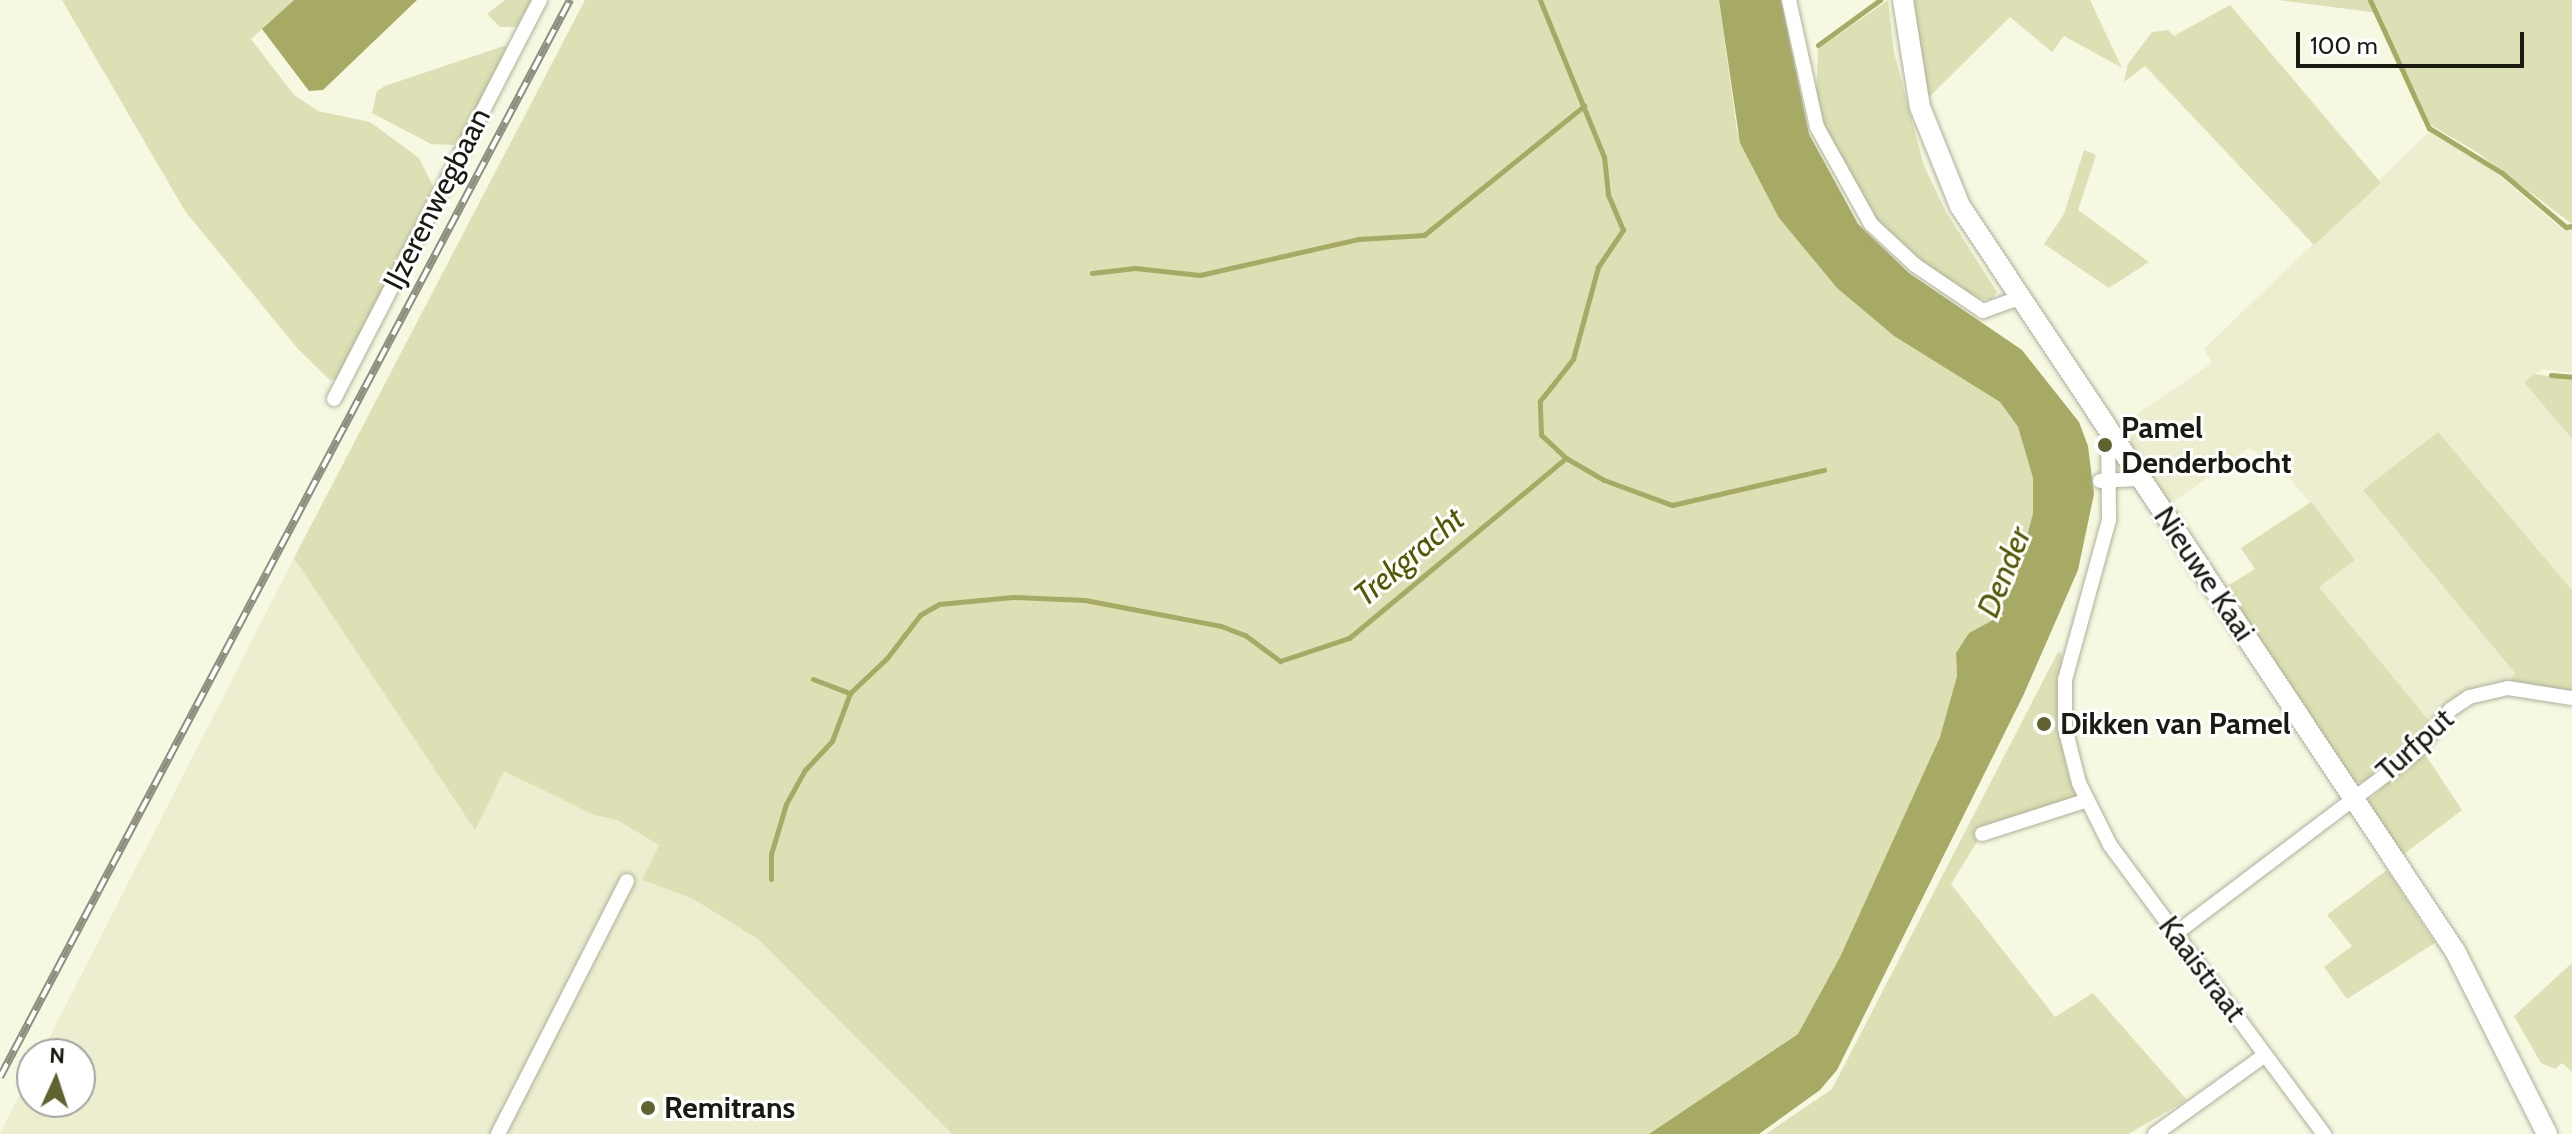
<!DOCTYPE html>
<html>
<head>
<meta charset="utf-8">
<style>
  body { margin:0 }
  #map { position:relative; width:2572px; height:1134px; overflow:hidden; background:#f6f8e1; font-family:Cabin,sans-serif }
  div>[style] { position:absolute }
  .built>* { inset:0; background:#eceecf }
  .green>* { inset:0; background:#dde0b4 }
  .water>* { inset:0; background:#a6aa65 }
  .stream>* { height:5px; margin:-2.5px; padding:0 2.5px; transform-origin:2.5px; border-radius:2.5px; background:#a6aa65 }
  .roads { filter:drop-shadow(0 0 2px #afb09a) drop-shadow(0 0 2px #afb09a) }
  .minor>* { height:14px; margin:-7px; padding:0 7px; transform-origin:7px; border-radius:7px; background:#fff }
  .secondary>* { height:20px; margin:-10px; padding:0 10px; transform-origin:10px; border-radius:10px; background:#fff }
  .rail>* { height:8px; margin-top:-4px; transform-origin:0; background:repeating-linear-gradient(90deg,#fff 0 15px,#8e8f7f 0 30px); box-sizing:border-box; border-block:2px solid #8e8f7f }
  .dots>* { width:22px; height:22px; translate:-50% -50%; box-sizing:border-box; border:4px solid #fff; border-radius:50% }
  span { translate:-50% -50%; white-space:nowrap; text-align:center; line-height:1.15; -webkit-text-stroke:6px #fff; paint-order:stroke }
  .street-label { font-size:30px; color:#191a12 }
  .poi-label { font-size:30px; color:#191a12; font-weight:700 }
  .left { translate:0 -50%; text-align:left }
  .water-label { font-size:32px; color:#565701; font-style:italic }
  .north { position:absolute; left:16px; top:1038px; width:80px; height:80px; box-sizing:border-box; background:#fff; border:2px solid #a3a3a0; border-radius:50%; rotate:3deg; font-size:22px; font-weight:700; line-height:32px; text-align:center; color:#191a12 }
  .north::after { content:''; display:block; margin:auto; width:28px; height:36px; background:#606230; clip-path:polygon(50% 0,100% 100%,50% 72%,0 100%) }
  .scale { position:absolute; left:2296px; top:32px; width:228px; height:36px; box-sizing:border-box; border:4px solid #191a12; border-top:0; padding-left:10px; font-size:24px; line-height:28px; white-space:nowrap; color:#191a12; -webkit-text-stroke:6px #fff; paint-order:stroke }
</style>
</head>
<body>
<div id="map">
  <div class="built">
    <div style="clip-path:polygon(2430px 131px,2487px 165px,2557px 225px,2572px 228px,2572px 373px,2542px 369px,2524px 382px,2572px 439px,2572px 590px,2438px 433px,2363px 490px,2516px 674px,2510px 683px,2491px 683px,2448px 702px,2431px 723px,2319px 587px,2355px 560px,2283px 469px,2249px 448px,2166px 507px,2114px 430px,2212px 363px,2204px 349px)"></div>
    <div style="clip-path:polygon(294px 558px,475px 829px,504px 771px,594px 815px,617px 820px,660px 845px,643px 881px,693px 899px,758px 939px,952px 1134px,0 1134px,32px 1070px,32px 1102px,80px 1102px,80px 1054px,41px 1054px)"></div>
  </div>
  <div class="green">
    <div style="clip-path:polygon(62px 0,294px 0,251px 39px,294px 95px,318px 111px,370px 122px,419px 158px,437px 194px,339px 379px,330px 380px,298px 349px,185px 211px)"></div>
    <div style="clip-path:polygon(505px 0,533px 0,516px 27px,500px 27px,487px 14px)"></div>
    <div style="clip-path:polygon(585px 0,1719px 0,1737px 131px,1779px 218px,1837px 288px,1894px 336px,2000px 402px,2018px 427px,2033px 478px,2033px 513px,2015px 582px,1991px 621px,1969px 633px,1956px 653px,1957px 676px,1940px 737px,1840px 957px,1798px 1034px,1649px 1134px,952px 1134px,758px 939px,693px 899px,642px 880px,659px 845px,617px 820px,594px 815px,504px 771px,475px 830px,294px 558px)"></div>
    <div style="clip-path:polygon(1888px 0,1894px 52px,1924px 166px,1946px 212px,1997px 292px,1991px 300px,1976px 298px,1923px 264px,1879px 224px,1836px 155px,1816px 101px,1818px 49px)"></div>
    <div style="clip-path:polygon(1912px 0,2090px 0,2122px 68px,2064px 36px,2052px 52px,2010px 17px,1927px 99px)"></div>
    <div style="clip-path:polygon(2278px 0,2572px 0,2572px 224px,2478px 153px,2431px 125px,2378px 13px)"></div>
    <div style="clip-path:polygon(2230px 5px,2381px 183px,2314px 245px,2145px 66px,2124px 82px,2128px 64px,2152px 32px,2168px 30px,2174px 36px)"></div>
    <div style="clip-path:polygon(504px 46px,508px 47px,466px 133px,453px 145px,431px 144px,372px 113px,377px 91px,385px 86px)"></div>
    <div style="clip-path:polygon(2084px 150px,2096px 155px,2078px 210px,2149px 262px,2109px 288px,2044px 244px,2064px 214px)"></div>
    <div style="clip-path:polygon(2535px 374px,2572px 380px,2572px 439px,2524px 382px)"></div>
    <div style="clip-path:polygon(2438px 432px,2572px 590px,2572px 693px,2510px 683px,2515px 673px,2363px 490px)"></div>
    <div style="clip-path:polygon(2311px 502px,2355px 560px,2319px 587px,2431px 723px,2402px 756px,2363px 782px,2351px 782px,2224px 588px,2255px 569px,2241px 548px)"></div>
    <div style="clip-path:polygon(2058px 652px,2062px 654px,2059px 731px,2068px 773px,2085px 801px,1982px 834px,1951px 884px,2055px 1017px,2093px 993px,2187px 1100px,2128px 1134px,1766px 1134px,1832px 1089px)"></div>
    <div style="clip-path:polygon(2423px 751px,2462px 810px,2400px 857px,2368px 801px)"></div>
    <div style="clip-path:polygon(2387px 870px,2435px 943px,2347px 999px,2324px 967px,2352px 946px,2327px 915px)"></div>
    <div style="clip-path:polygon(2572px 963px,2572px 1072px,2562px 1063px,2555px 1069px,2541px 1063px,2514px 1016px)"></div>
  </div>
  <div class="water">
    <div style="clip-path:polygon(294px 0,417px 0,323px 90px,309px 91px,262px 29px)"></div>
    <div style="clip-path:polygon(1719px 0,1781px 0,1809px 134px,1858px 224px,1909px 273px,2022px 350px,2079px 422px,2088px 446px,2094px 494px,2078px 570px,2023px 696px,1837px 1070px,1820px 1090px,1759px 1134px,1649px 1134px,1798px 1034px,1840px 957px,1940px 737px,1957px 676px,1956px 653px,1969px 633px,1991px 621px,2015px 583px,2033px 513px,2033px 478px,2018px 427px,2000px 402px,1894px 336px,1837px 288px,1779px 218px,1740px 143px)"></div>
  </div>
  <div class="stream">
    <div style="left:2370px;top:0;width:141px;rotate:65.3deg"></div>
    <div style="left:2429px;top:128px;width:86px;rotate:31.7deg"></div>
    <div style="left:2502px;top:173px;width:84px;rotate:40.2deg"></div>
    <div style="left:2566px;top:227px;width:6px;rotate:-9deg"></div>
    <div style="left:1818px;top:45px;width:77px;rotate:-36deg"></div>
    <div style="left:1092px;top:273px;width:43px;rotate:-6.6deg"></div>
    <div style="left:1135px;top:268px;width:65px;rotate:6.1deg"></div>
    <div style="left:1200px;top:275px;width:163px;rotate:-12.8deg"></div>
    <div style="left:1359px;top:239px;width:65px;rotate:-3.5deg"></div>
    <div style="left:1424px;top:235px;width:206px;rotate:-38.9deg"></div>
    <div style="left:2551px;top:375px;width:21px;rotate:5deg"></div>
    <div style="left:1566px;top:458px;width:44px;rotate:30.1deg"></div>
    <div style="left:1604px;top:480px;width:72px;rotate:20.2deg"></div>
    <div style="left:1672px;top:505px;width:156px;rotate:-13deg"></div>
    <div style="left:813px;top:679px;width:40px;rotate:21deg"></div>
    <div style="left:850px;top:693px;width:51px;rotate:-43.4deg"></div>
    <div style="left:887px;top:658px;width:54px;rotate:-52.5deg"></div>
    <div style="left:920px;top:615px;width:22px;rotate:-30deg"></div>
    <div style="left:939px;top:604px;width:74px;rotate:-5.4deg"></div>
    <div style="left:1013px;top:597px;width:72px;rotate:2.4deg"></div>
    <div style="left:1085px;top:600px;width:138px;rotate:10.8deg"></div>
    <div style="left:1221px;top:626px;width:26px;rotate:21deg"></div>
    <div style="left:1245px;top:635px;width:44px;rotate:36.6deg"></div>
    <div style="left:1280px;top:661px;width:73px;rotate:-18.4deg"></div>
    <div style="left:1349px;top:638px;width:282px;rotate:-39.7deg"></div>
    <div style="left:1566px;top:458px;width:34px;rotate:-137deg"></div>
    <div style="left:1541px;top:435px;width:34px;rotate:-92deg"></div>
    <div style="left:1540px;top:401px;width:53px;rotate:-51.8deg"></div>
    <div style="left:1573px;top:359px;width:95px;rotate:-74.8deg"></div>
    <div style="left:1598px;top:267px;width:45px;rotate:-56deg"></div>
    <div style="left:1623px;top:230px;width:39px;rotate:-113deg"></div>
    <div style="left:1608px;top:194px;width:37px;rotate:-96deg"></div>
    <div style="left:1604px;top:157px;width:170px;rotate:-112.2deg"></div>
    <div style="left:771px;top:879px;width:25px;rotate:-90deg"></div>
    <div style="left:771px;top:854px;width:52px;rotate:-73.3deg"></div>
    <div style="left:786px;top:804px;width:39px;rotate:-61deg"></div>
    <div style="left:805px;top:770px;width:40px;rotate:-47deg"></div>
    <div style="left:832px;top:741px;width:51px;rotate:-69.4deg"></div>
  </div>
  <div class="roads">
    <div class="minor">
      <div style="left:1789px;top:0;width:130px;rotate:77.6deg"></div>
      <div style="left:1817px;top:127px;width:111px;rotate:60.9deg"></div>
      <div style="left:1871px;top:224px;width:60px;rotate:43deg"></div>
      <div style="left:1915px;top:265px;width:82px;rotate:34.1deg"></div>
      <div style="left:1983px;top:311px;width:37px;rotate:-20deg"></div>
      <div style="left:334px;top:399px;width:449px;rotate:-62.7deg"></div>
      <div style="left:2108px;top:433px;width:87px;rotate:89.3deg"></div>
      <div style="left:2109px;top:520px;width:166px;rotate:105.4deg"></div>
      <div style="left:2065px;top:680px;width:48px;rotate:90deg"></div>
      <div style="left:2065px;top:728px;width:57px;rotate:75.7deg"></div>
      <div style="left:2079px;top:783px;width:69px;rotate:63.4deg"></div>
      <div style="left:2110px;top:845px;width:360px;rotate:53.5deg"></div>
      <div style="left:2100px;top:481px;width:40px;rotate:-2.9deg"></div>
      <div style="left:1982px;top:834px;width:108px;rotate:-17.8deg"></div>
      <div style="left:2175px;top:934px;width:302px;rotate:-37.1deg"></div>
      <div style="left:2416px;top:752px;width:54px;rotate:-51deg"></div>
      <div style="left:2450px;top:710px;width:23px;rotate:-34deg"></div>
      <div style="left:2469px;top:697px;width:40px;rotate:-13deg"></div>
      <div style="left:2508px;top:688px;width:65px;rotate:8.9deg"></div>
      <div style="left:498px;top:1134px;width:284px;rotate:-63deg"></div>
      <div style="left:2155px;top:1134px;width:135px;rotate:-35.7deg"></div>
    </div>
    <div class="secondary">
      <div style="left:1903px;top:0;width:108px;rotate:81deg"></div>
      <div style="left:1920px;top:107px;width:107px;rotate:68deg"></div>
      <div style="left:1960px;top:206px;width:894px;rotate:56.4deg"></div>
      <div style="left:2455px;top:951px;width:205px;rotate:63.3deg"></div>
    </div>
  </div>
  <div class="rail">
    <div style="left:0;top:1077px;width:1219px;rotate:-62.11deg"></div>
  </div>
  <div class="dots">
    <div style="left:2105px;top:445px;background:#606230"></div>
    <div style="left:2044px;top:724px;background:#606230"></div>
    <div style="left:648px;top:1108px;background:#606230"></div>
  </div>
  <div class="street-label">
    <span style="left:437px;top:199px;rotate:-63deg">IJzerenwegbaan</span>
    <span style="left:2204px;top:574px;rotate:56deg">Nieuwe Kaai</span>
    <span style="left:2415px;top:745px;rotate:-42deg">Turfput</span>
    <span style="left:2202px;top:969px;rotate:53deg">Kaaistraat</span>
  </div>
  <div class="poi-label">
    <span class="left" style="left:2121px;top:445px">Pamel<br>Denderbocht</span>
    <span class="left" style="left:2060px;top:724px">Dikken van Pamel</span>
    <span class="left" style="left:664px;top:1108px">Remitrans</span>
  </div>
  <div class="water-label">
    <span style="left:1409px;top:557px;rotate:-40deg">Trekgracht</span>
    <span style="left:2004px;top:572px;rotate:-68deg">Dender</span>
  </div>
  <div class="north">N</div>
  <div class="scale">100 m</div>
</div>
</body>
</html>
